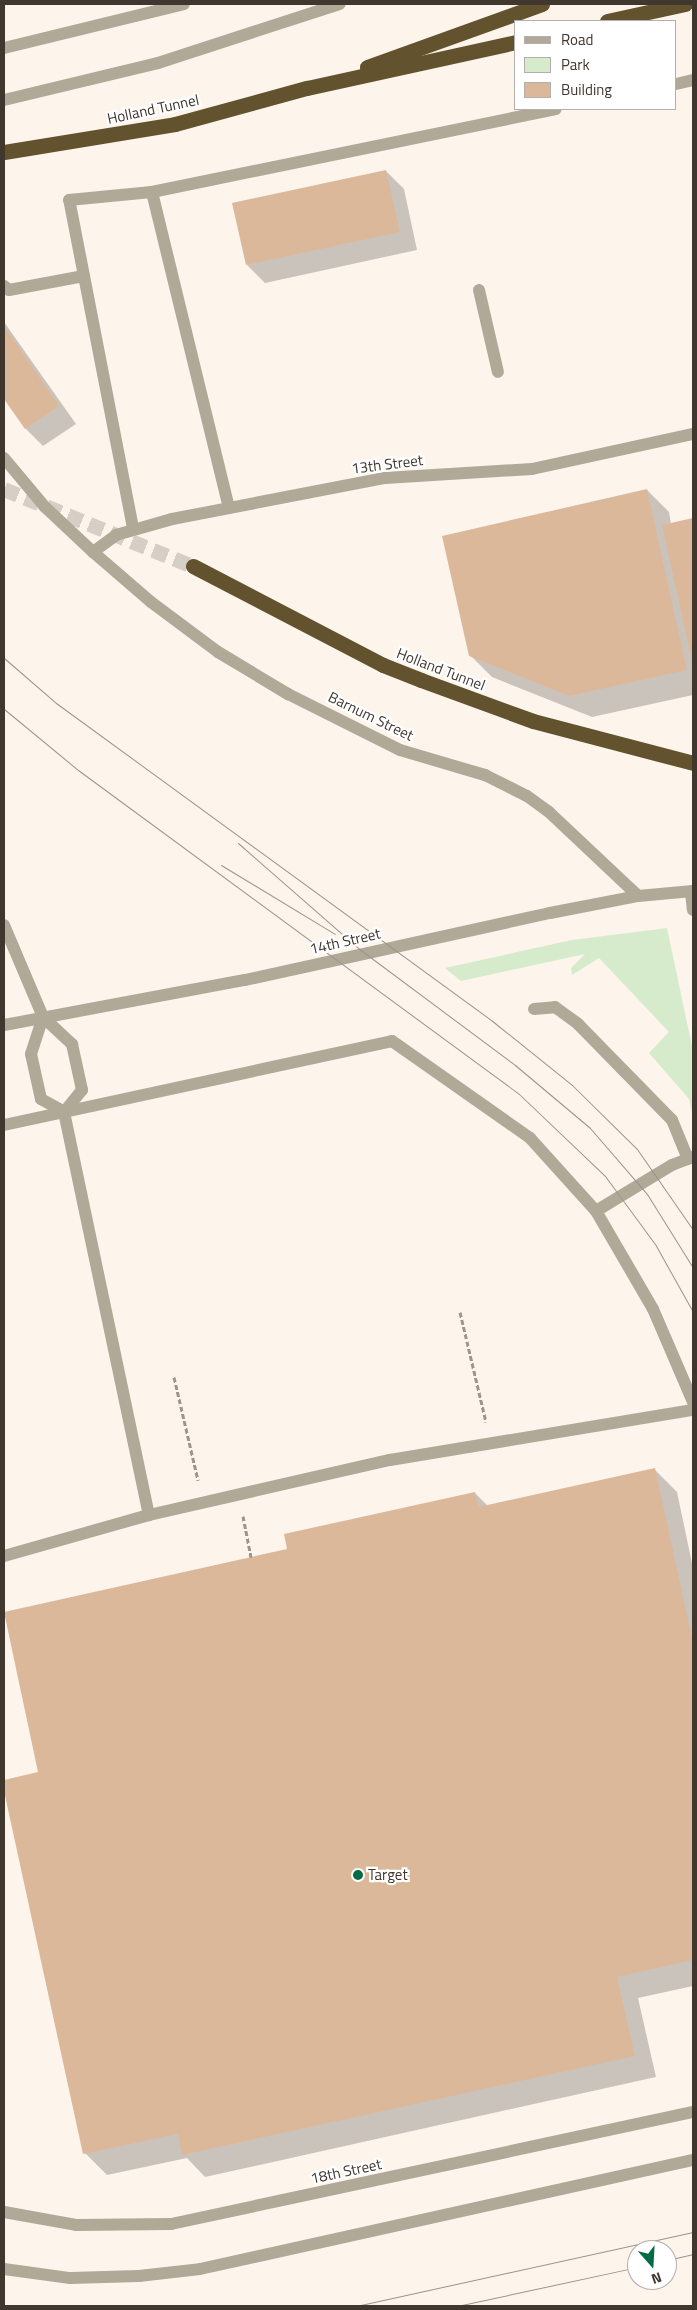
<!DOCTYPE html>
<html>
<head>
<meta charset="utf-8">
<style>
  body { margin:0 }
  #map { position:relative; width:697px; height:2310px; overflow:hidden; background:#fdf4ec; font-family:"Titillium Web",sans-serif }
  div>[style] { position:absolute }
  .green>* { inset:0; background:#d6ebcc }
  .shadow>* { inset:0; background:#0003 }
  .building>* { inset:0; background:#dcb89b }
  .motorway-tunnel>* { height:15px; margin-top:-7.5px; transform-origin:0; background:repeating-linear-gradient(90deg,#d7cec6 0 15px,transparent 0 23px) }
  .path>* { height:3px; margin-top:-1.5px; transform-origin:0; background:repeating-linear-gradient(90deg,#9d948c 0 5px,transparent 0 7.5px) }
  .service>* { height:12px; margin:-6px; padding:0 6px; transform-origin:6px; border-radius:6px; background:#b0a998 }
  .minor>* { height:12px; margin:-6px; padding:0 6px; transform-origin:6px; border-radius:6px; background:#b0a998 }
  .tertiary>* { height:12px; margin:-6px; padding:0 6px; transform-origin:6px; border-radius:6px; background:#b0a998 }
  .motorway>* { height:15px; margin:-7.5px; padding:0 7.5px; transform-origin:7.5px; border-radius:7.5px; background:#62532e }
  .tram>* { height:1px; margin:-0.5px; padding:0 0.5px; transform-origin:0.5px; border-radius:0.5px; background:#9c938b }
  .dots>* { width:14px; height:14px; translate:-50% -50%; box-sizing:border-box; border:2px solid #fff; border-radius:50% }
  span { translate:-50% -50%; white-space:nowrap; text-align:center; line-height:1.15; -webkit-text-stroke:4.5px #fff; paint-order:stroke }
  .street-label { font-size:15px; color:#40372f }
  .poi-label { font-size:15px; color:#40372f }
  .left { translate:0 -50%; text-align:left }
  .frame { position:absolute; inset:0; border:5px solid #40372f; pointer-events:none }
  .legend { position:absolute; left:514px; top:20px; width:162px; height:90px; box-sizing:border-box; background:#fff; border:1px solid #b3afac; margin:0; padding:6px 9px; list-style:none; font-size:15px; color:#40372f }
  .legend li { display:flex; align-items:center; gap:10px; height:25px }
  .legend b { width:25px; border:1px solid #b3afac }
  .north { position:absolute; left:627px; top:2240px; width:50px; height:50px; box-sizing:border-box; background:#fff; border:1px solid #b3afac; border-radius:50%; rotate:161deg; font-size:14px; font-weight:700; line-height:20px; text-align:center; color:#40372f }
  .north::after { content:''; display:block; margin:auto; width:18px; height:22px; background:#026d44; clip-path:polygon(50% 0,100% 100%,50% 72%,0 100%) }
</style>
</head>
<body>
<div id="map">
  <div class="green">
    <div style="clip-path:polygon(667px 928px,693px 1051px,693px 1117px,689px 1099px,649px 1053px,669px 1032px,599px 958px,572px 975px,571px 968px,585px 954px,461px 981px,445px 968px,572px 940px)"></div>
  </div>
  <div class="shadow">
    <div style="clip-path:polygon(386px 171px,404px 189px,417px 250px,265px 283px,247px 265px)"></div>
    <div style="clip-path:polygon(4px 322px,76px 424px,43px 446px,26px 429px,4px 397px)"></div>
    <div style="clip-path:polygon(647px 490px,669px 512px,671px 524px,693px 519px,693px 695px,592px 717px,492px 677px,470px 655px)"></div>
    <div style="clip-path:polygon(655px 1470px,677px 1492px,693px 1568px,693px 1986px,638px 1998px,656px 2077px,205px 2177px,187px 2158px,107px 2175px,85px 2153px,4px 1781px,39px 1773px,289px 1550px,475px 1493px,488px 1506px)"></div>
  </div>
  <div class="building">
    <div style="clip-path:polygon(386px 170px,400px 232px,246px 265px,232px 203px)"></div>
    <div style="clip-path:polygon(4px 326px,59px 406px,25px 429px,4px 399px)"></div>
    <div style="clip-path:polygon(647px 489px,687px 670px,569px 696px,469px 656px,442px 536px)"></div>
    <div style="clip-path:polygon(693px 518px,693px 661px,692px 661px,662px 525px)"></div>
    <div style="clip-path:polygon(655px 1468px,693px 1643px,693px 1960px,617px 1977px,635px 2056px,182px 2155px,178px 2134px,83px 2154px,4px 1791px,4px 1780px,38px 1772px,4px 1612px,287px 1549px,284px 1534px,475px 1492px,478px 1507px)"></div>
  </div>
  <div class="motorway-tunnel">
    <div style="left:4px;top:489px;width:204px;rotate:22.2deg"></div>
  </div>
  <div class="path">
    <div style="left:460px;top:1312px;width:113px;rotate:76.7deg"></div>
    <div style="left:174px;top:1377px;width:106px;rotate:76.9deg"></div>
    <div style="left:243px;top:1516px;width:42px;rotate:79deg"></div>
  </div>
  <div class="service">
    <div style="left:676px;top:84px;width:17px;rotate:-13deg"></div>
    <div style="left:4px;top:100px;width:158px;rotate:-13.5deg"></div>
    <div style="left:158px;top:63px;width:191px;rotate:-18deg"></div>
    <div style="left:4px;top:286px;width:6px;rotate:39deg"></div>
    <div style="left:9px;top:290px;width:76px;rotate:-10.6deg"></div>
    <div style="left:479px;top:290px;width:84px;rotate:77deg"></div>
    <div style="left:4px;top:458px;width:64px;rotate:50.1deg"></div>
    <div style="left:45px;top:507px;width:66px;rotate:43.2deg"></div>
    <div style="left:93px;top:552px;width:29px;rotate:-36deg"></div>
    <div style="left:116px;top:535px;width:58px;rotate:-15.9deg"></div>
    <div style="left:172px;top:519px;width:217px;rotate:-10.9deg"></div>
    <div style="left:385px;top:478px;width:147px;rotate:-3.5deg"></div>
    <div style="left:532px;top:469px;width:165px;rotate:-12.3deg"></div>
    <div style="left:229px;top:508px;width:325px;rotate:-103.7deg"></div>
    <div style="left:152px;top:192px;width:412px;rotate:-11.6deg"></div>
    <div style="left:133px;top:528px;width:334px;rotate:-101deg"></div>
    <div style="left:69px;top:200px;width:83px;rotate:-5.5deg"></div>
    <div style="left:691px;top:892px;width:18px;rotate:84deg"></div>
    <div style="left:4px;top:925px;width:100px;rotate:67deg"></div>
    <div style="left:43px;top:1017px;width:40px;rotate:43deg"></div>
    <div style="left:72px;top:1044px;width:47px;rotate:77.7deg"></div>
    <div style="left:82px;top:1090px;width:28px;rotate:129deg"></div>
    <div style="left:534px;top:1009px;width:21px;rotate:-5deg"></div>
    <div style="left:555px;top:1007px;width:29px;rotate:36deg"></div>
    <div style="left:578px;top:1024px;width:134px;rotate:45.6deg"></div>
    <div style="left:672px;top:1120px;width:42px;rotate:67.7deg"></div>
    <div style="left:43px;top:1017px;width:39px;rotate:108deg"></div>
    <div style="left:31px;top:1054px;width:46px;rotate:77.5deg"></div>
    <div style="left:41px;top:1099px;width:26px;rotate:29deg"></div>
    <div style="left:64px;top:1112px;width:412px;rotate:78.1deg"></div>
    <div style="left:4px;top:1125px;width:397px;rotate:-12.2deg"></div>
    <div style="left:392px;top:1041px;width:169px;rotate:35.1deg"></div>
    <div style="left:530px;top:1138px;width:98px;rotate:47.9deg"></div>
    <div style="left:596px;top:1211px;width:113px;rotate:59.8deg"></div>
    <div style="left:653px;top:1309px;width:101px;rotate:66.7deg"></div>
    <div style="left:596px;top:1211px;width:89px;rotate:-31.2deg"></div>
    <div style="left:672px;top:1165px;width:22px;rotate:-21deg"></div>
    <div style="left:4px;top:1556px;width:151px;rotate:-15.8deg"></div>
    <div style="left:149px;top:1515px;width:247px;rotate:-12.9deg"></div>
    <div style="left:390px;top:1460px;width:307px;rotate:-9.4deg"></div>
  </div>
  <div class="minor">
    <div style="left:93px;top:552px;width:77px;rotate:40.8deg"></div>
    <div style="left:151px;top:602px;width:84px;rotate:36.7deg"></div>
    <div style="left:218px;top:652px;width:82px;rotate:31deg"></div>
    <div style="left:288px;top:694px;width:125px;rotate:26.6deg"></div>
    <div style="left:400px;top:750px;width:89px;rotate:16.4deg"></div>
    <div style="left:485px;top:775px;width:47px;rotate:26.6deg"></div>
    <div style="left:527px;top:796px;width:27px;rotate:36deg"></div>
    <div style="left:549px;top:812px;width:122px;rotate:43.3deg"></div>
    <div style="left:4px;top:1025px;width:245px;rotate:-10.6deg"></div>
    <div style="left:245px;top:980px;width:312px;rotate:-12.4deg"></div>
    <div style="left:550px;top:913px;width:90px;rotate:-10.9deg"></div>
    <div style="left:638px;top:896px;width:55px;rotate:-5.2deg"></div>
  </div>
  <div class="tertiary">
    <div style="left:4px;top:48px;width:185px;rotate:-13.7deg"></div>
    <div style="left:4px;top:2212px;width:73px;rotate:10.2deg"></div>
    <div style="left:76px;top:2225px;width:95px;rotate:-0.6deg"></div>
    <div style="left:171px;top:2224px;width:534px;rotate:-12.11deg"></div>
    <div style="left:4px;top:2269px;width:67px;rotate:7.8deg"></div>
    <div style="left:70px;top:2278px;width:69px;rotate:-1.7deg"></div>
    <div style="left:139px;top:2276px;width:61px;rotate:-6.5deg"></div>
    <div style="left:200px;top:2269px;width:505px;rotate:-12.47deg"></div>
  </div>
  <div class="motorway">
    <div style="left:607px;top:21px;width:80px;rotate:-12.3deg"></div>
    <div style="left:367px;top:67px;width:186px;rotate:-19.8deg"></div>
    <div style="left:4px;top:152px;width:173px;rotate:-9.3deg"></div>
    <div style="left:175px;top:124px;width:137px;rotate:-15.3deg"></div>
    <div style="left:307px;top:88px;width:214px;rotate:-12.4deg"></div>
    <div style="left:193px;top:566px;width:214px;rotate:27.5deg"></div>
    <div style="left:383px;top:665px;width:41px;rotate:21.5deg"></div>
    <div style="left:421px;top:680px;width:119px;rotate:20.1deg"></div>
    <div style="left:533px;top:721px;width:165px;rotate:14.7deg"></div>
  </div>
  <div class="tram">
    <div style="left:4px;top:658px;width:69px;rotate:40.9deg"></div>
    <div style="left:56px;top:703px;width:538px;rotate:36.08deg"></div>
    <div style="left:491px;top:1020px;width:104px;rotate:38.7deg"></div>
    <div style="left:572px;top:1085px;width:91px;rotate:44.6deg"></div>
    <div style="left:637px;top:1149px;width:98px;rotate:55.3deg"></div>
    <div style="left:4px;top:709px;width:96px;rotate:39.5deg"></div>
    <div style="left:78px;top:770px;width:547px;rotate:36.3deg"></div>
    <div style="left:519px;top:1094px;width:119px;rotate:43.6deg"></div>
    <div style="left:605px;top:1176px;width:84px;rotate:53.7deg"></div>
    <div style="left:655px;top:1244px;width:78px;rotate:60.8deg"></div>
    <div style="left:238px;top:843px;width:159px;rotate:41.2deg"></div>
    <div style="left:358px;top:948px;width:196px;rotate:36.7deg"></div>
    <div style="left:515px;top:1065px;width:98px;rotate:40deg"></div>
    <div style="left:590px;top:1128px;width:87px;rotate:49.2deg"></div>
    <div style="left:647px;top:1194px;width:87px;rotate:58.1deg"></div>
    <div style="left:221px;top:865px;width:133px;rotate:31.2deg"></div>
    <div style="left:667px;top:2260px;width:27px;rotate:-13deg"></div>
    <div style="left:356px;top:2306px;width:345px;rotate:-12.4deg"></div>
    <div style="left:457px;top:2306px;width:184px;rotate:-12.2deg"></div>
  </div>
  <div class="dots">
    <div style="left:358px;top:1875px;background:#026d44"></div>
  </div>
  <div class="street-label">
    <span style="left:153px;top:109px;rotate:-12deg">Holland Tunnel</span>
    <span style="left:387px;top:464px;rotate:-7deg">13th Street</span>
    <span style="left:441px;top:669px;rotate:21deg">Holland Tunnel</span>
    <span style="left:371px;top:716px;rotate:26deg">Barnum Street</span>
    <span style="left:345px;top:941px;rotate:-13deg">14th Street</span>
    <span style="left:346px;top:2171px;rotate:-12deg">18th Street</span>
  </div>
  <div class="poi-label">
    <span class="left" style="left:368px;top:1875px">Target</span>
  </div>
  <div class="frame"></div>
  <ul class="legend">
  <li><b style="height:6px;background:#b0a998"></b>Road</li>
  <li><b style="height:14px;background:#d6ebcc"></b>Park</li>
  <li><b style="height:14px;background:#dcb89b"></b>Building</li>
  </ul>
  <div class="north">N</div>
</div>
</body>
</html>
